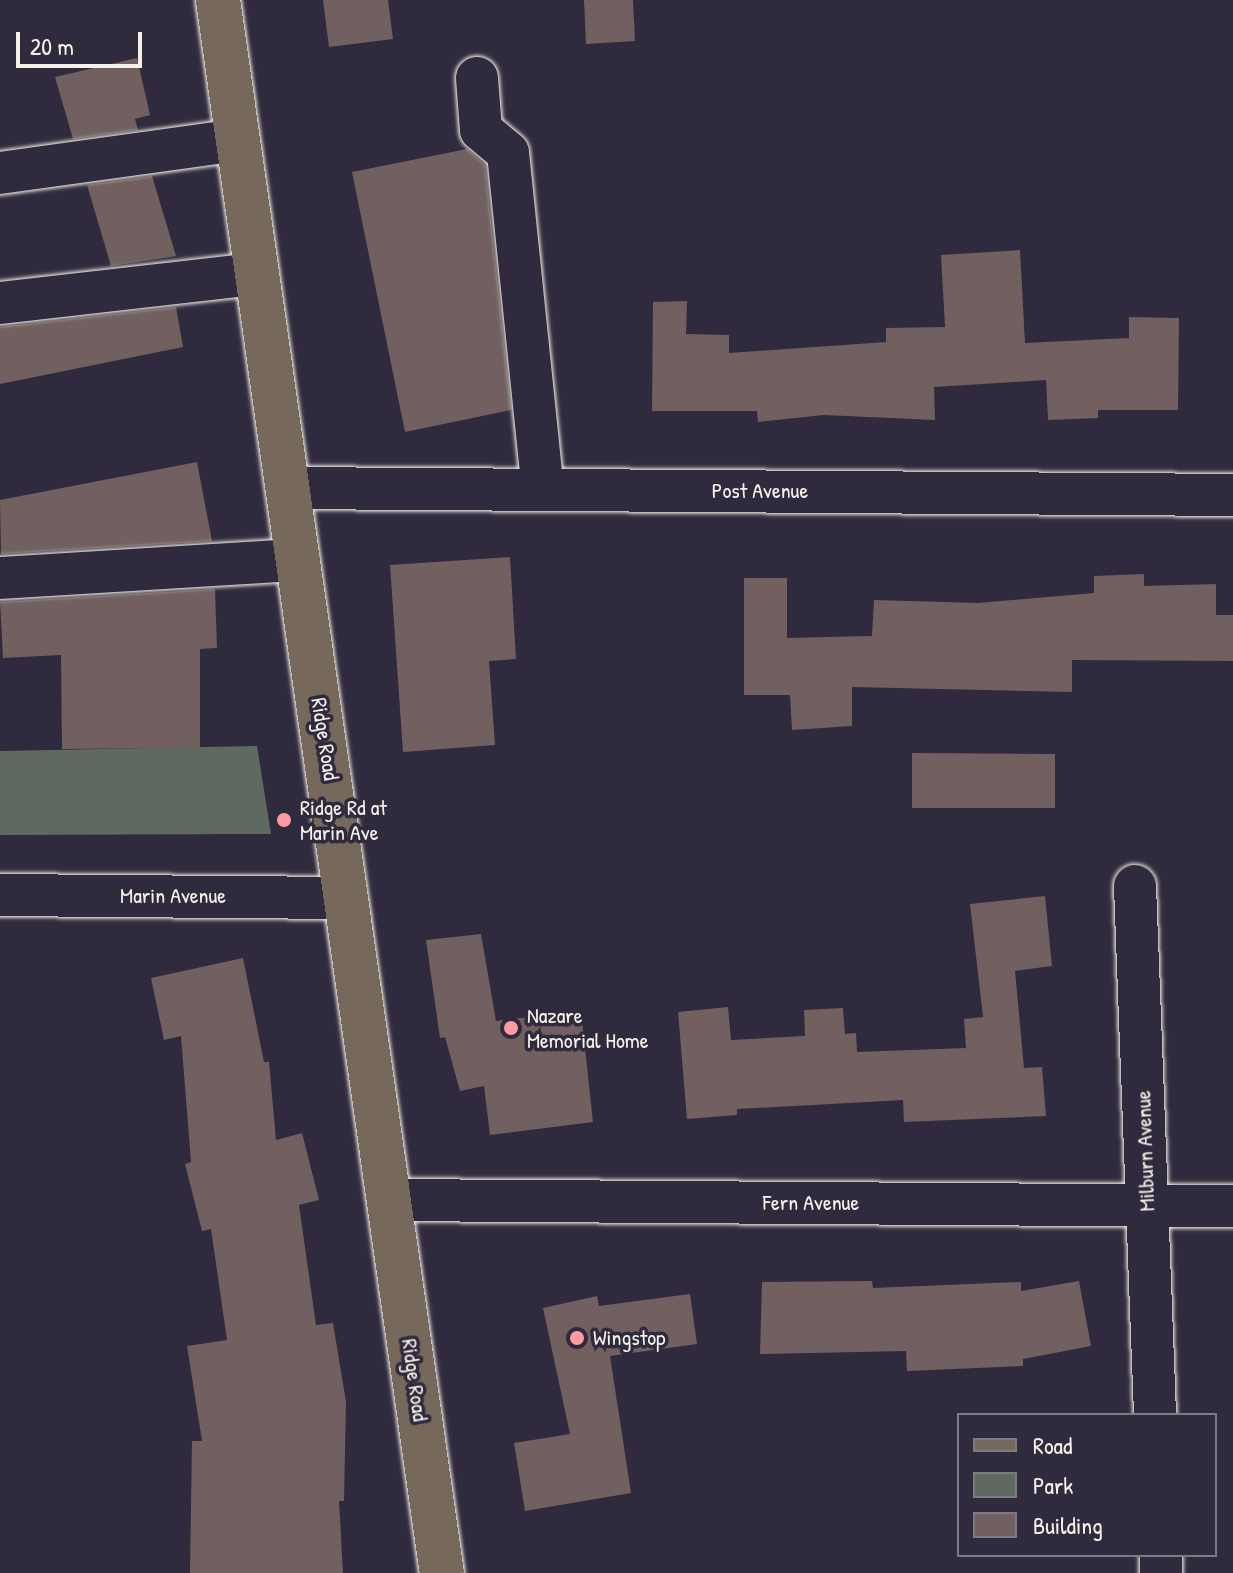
<!DOCTYPE html>
<html>
<head>
<meta charset="utf-8">
<style>
  body { margin:0 }
  #map { position:relative; width:1233px; height:1573px; overflow:hidden; background:#2f2a3d; font-family:"Patrick Hand",sans-serif }
  div>[style] { position:absolute }
  .green>* { inset:0; background:#5e6a5f }
  .building>* { inset:0; background:#725f5f }
  .roads { filter:drop-shadow(0 0 2px #f4f1e8) drop-shadow(0 0 2px #f4f1e8) }
  .minor>* { height:42px; margin:-21px; padding:0 21px; transform-origin:21px; border-radius:21px; background:#2f2a3d }
  .major>* { height:44px; margin:-22px; padding:0 22px; transform-origin:22px; border-radius:22px; background:#76695c }
  .dots>* { width:22px; height:22px; translate:-50% -50%; box-sizing:border-box; border:4px solid #2f2a3d; border-radius:50% }
  span { translate:-50% -50%; white-space:nowrap; text-align:center; line-height:1.15; -webkit-text-stroke:7px #2f2a3d; paint-order:stroke }
  .street-label { font-size:22px; color:#f4f1e8 }
  .poi-label { font-size:22px; color:#f4f1e8 }
  .left { translate:0 -50%; text-align:left }
  .legend { position:absolute; left:957px; top:1413px; width:260px; height:144px; box-sizing:border-box; background:#2f2a3d; border:2px solid #7e7a81; margin:0; padding:10px 14px; list-style:none; font-size:24px; color:#f4f1e8 }
  .legend li { display:flex; align-items:center; gap:16px; height:40px }
  .legend b { width:40px; border:2px solid #7e7a81 }
  .scale { position:absolute; left:16px; top:32px; width:126px; height:36px; box-sizing:border-box; border:4px solid #f4f1e8; border-top:0; padding-left:10px; font-size:24px; line-height:28px; white-space:nowrap; color:#f4f1e8; -webkit-text-stroke:6px #2f2a3d; paint-order:stroke }
</style>
</head>
<body>
<div id="map">
  <div class="green">
    <div style="clip-path:polygon(257px 746px,271px 834px,0 835px,0 751px)"></div>
  </div>
  <div class="building">
    <div style="clip-path:polygon(323px 0,388px 0,393px 39px,329px 47px)"></div>
    <div style="clip-path:polygon(584px 0,633px 0,635px 41px,586px 44px)"></div>
    <div style="clip-path:polygon(137px 58px,150px 115px,135px 119px,138px 130px,73px 139px,55px 77px)"></div>
    <div style="clip-path:polygon(467px 149px,485px 165px,511px 410px,405px 432px,352px 172px)"></div>
    <div style="clip-path:polygon(152px 176px,176px 256px,111px 266px,87px 185px)"></div>
    <div style="clip-path:polygon(1020px 250px,1025px 343px,1129px 338px,1129px 317px,1179px 318px,1178px 410px,1098px 410px,1098px 418px,1048px 420px,1046px 380px,934px 387px,935px 420px,824px 415px,758px 422px,757px 411px,652px 411px,653px 302px,687px 301px,686px 334px,729px 335px,729px 353px,886px 342px,886px 328px,945px 327px,941px 255px)"></div>
    <div style="clip-path:polygon(176px 307px,183px 347px,0 384px,0 327px)"></div>
    <div style="clip-path:polygon(197px 462px,212px 541px,1px 554px,0 500px)"></div>
    <div style="clip-path:polygon(510px 557px,516px 659px,489px 661px,495px 745px,403px 752px,390px 565px)"></div>
    <div style="clip-path:polygon(1144px 574px,1144px 586px,1216px 584px,1216px 615px,1233px 615px,1233px 661px,1072px 660px,1072px 692px,852px 687px,852px 726px,792px 730px,790px 695px,744px 695px,744px 578px,787px 578px,787px 638px,872px 636px,874px 600px,978px 603px,1094px 593px,1094px 576px)"></div>
    <div style="clip-path:polygon(215px 589px,217px 648px,200px 649px,200px 748px,62px 749px,61px 655px,3px 658px,0 602px)"></div>
    <div style="clip-path:polygon(912px 753px,1055px 754px,1055px 808px,912px 808px)"></div>
    <div style="clip-path:polygon(1045px 896px,1052px 966px,1015px 971px,1024px 1068px,1042px 1067px,1046px 1116px,904px 1122px,903px 1100px,737px 1109px,737px 1115px,687px 1119px,678px 1012px,728px 1007px,731px 1040px,805px 1036px,804px 1010px,843px 1008px,845px 1034px,856px 1033px,857px 1052px,966px 1048px,964px 1019px,983px 1017px,970px 904px)"></div>
    <div style="clip-path:polygon(481px 934px,496px 1021px,581px 1011px,593px 1122px,490px 1135px,484px 1086px,460px 1091px,445px 1037px,440px 1038px,426px 940px)"></div>
    <div style="clip-path:polygon(243px 958px,264px 1062px,269px 1062px,276px 1140px,302px 1133px,319px 1200px,299px 1205px,316px 1325px,333px 1323px,346px 1402px,344px 1501px,339px 1501px,343px 1573px,190px 1573px,192px 1441px,202px 1441px,187px 1346px,227px 1340px,211px 1229px,202px 1231px,185px 1164px,191px 1162px,181px 1036px,164px 1040px,151px 978px)"></div>
    <div style="clip-path:polygon(872px 1281px,873px 1288px,1021px 1282px,1021px 1291px,1079px 1281px,1091px 1346px,1023px 1359px,1023px 1366px,907px 1371px,906px 1351px,760px 1354px,762px 1282px)"></div>
    <div style="clip-path:polygon(690px 1294px,697px 1344px,610px 1356px,631px 1493px,525px 1511px,514px 1443px,570px 1434px,543px 1308px,597px 1296px,599px 1306px)"></div>
  </div>
  <div class="roads">
    <div class="minor">
      <div style="left:477px;top:78px;width:52px;rotate:85.6deg"></div>
      <div style="left:481px;top:130px;width:35px;rotate:40deg"></div>
      <div style="left:508px;top:153px;width:338px;rotate:84.1deg"></div>
      <div style="left:0;top:173px;width:240px;rotate:-7.9deg"></div>
      <div style="left:0;top:303px;width:258px;rotate:-6.5deg"></div>
      <div style="left:287px;top:488px;width:946px;rotate:0.42deg"></div>
      <div style="left:0;top:578px;width:299px;rotate:-3.5deg"></div>
      <div style="left:1135px;top:886px;width:529px;rotate:87.83deg"></div>
      <div style="left:0;top:895px;width:346px;rotate:0.5deg"></div>
      <div style="left:389px;top:1200px;width:844px;rotate:0.41deg"></div>
      <div style="left:1161px;top:1555px;width:18px;rotate:90deg"></div>
    </div>
    <div class="major">
      <div style="left:218px;top:0;width:1589px;rotate:81.9deg"></div>
    </div>
  </div>
  <div class="dots">
    <div style="left:284px;top:820px;background:#ff9aa2"></div>
    <div style="left:511px;top:1028px;background:#ff9aa2"></div>
    <div style="left:577px;top:1338px;background:#ff9aa2"></div>
  </div>
  <div class="street-label">
    <span style="left:760px;top:491px">Post Avenue</span>
    <span style="left:325px;top:739px;rotate:81deg">Ridge Road</span>
    <span style="left:173px;top:896px">Marin Avenue</span>
    <span style="left:1145px;top:1151px;rotate:-92deg">Milburn Avenue</span>
    <span style="left:811px;top:1203px">Fern Avenue</span>
    <span style="left:415px;top:1380px;rotate:82deg">Ridge Road</span>
  </div>
  <div class="poi-label">
    <span class="left" style="left:300px;top:820px">Ridge Rd at<br>Marin Ave</span>
    <span class="left" style="left:527px;top:1028px">Nazare<br>Memorial Home</span>
    <span class="left" style="left:593px;top:1338px">Wingstop</span>
  </div>
  <ul class="legend">
  <li><b style="height:10px;background:#76695c"></b>Road</li>
  <li><b style="height:22px;background:#5e6a5f"></b>Park</li>
  <li><b style="height:22px;background:#725f5f"></b>Building</li>
  </ul>
  <div class="scale">20 m</div>
</div>
</body>
</html>
